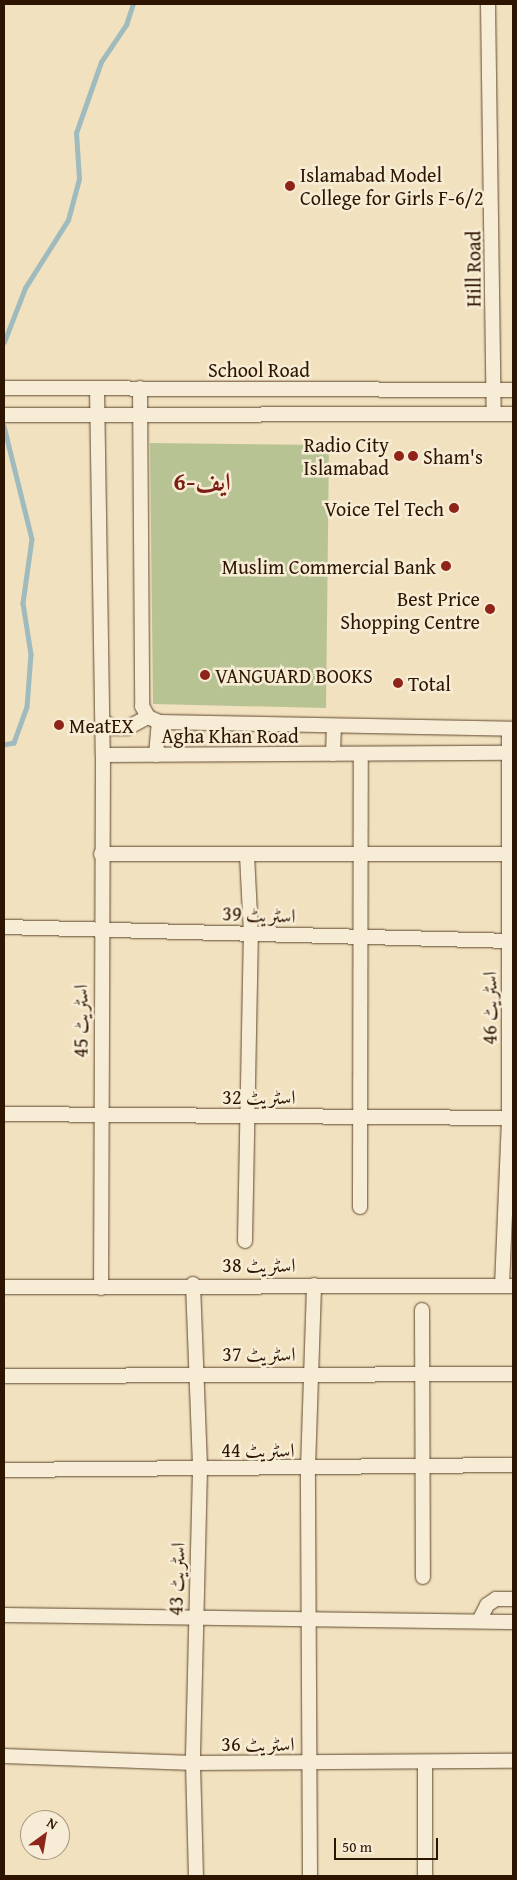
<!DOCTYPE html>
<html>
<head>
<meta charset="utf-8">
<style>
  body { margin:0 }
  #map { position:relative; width:517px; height:1880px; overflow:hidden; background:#f2e1be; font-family:"Gentium Book Plus",Amiri,serif }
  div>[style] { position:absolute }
  .green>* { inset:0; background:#b8c393 }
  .stream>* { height:4.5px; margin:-2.25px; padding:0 2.25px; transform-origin:2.25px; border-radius:2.25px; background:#a0bbbd }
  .roads { filter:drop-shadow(0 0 1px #5f4830) drop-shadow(0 0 1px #5f4830) }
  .minor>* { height:14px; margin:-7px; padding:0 7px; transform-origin:7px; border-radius:7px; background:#f7ecd5 }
  .dots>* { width:14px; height:14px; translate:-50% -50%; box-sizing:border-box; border:2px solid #f7ecd5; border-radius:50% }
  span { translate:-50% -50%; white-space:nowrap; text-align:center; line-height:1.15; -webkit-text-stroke:5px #f7ecd5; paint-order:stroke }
  .poi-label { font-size:20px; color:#2e1501 }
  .left { translate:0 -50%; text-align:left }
  .right { translate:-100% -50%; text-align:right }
  .street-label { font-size:20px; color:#2e1501 }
  .district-label { font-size:25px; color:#7a1f14; font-weight:700 }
  .frame { position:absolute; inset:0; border:5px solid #2e1501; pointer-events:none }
  .north { position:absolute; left:20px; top:1810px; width:50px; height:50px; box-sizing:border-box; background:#f7ecd5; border:1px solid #a79680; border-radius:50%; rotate:32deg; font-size:14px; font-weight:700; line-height:20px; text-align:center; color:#2e1501 }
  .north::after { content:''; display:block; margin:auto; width:18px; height:22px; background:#8f2418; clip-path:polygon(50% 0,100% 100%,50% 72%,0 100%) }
  .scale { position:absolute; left:334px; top:1838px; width:104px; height:22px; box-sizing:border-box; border:2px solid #2e1501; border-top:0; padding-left:6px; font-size:15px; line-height:18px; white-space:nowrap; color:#2e1501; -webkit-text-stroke:4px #f7ecd5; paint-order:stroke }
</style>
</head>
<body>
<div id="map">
  <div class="green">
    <div style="clip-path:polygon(150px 443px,329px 445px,326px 708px,153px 704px)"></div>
  </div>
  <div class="stream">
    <div style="left:4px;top:342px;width:58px;rotate:-68.7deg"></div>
    <div style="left:25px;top:288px;width:80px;rotate:-57.7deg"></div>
    <div style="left:68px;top:220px;width:42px;rotate:-75deg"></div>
    <div style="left:79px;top:179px;width:46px;rotate:-93.7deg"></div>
    <div style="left:76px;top:133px;width:75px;rotate:-70.6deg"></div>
    <div style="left:101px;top:62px;width:45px;rotate:-56deg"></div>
    <div style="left:126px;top:25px;width:22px;rotate:-72deg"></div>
    <div style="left:4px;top:426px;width:116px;rotate:76.1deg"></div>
    <div style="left:32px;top:539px;width:65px;rotate:98deg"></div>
    <div style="left:23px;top:603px;width:52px;rotate:81.1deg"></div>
    <div style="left:31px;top:654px;width:53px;rotate:94.3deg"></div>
    <div style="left:27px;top:707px;width:38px;rotate:110deg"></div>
    <div style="left:14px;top:743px;width:10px;rotate:169deg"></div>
  </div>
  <div class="roads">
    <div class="minor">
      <div style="left:488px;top:4px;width:410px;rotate:89.2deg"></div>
      <div style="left:4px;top:388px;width:509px;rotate:0.23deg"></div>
      <div style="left:97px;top:388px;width:367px;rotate:89.1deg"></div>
      <div style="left:103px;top:755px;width:533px;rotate:90.21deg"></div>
      <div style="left:140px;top:388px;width:318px;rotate:89.6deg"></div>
      <div style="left:142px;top:706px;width:13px;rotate:61deg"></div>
      <div style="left:148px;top:717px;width:12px;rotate:24deg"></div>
      <div style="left:159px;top:722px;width:354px;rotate:1.1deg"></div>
      <div style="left:4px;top:415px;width:509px;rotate:-0.11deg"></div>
      <div style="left:103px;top:721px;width:13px;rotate:32deg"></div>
      <div style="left:114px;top:728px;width:13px"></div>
      <div style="left:127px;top:728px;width:24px;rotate:-28deg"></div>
      <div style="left:333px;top:754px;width:28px;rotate:-88deg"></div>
      <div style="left:103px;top:755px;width:410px;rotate:-0.3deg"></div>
      <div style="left:156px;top:755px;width:33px;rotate:-85deg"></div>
      <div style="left:101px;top:854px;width:412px"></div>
      <div style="left:4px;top:927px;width:509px;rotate:1.58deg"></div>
      <div style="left:4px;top:1114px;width:509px;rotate:0.45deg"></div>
      <div style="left:360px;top:1207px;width:453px;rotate:-89.9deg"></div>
      <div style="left:245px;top:1241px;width:307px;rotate:-88.9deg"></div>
      <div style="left:251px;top:934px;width:79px;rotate:-92.9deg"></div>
      <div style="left:193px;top:1284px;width:185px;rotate:87.8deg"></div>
      <div style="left:200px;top:1469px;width:294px;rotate:91.4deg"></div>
      <div style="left:193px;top:1763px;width:113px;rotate:88.5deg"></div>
      <div style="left:502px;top:1286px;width:168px;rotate:-87.6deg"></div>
      <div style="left:509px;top:1118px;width:388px;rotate:-90deg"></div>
      <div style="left:4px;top:1287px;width:509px;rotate:-0.11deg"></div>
      <div style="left:422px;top:1310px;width:267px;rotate:89.8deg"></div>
      <div style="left:4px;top:1376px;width:509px;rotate:-0.23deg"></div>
      <div style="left:4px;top:1470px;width:509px;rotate:-0.56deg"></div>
      <div style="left:4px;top:1615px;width:509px;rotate:0.79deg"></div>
      <div style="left:479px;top:1621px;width:18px;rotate:-63deg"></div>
      <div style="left:487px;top:1605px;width:11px;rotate:-34deg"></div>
      <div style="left:496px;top:1599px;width:17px"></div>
      <div style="left:4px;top:1756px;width:189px;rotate:2.1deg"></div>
      <div style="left:193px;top:1763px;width:320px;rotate:-0.4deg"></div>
      <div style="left:310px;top:1876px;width:408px;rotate:-90.3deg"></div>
      <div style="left:308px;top:1468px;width:183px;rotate:-88.1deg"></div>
      <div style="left:425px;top:1876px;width:114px;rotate:-90deg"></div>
    </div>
  </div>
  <div class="dots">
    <div style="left:290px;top:186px;background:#8f2418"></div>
    <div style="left:399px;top:456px;background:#8f2418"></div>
    <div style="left:413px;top:456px;background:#8f2418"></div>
    <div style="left:454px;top:508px;background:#8f2418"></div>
    <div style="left:446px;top:566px;background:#8f2418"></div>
    <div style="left:490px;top:609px;background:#8f2418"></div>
    <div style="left:205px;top:675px;background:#8f2418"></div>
    <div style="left:398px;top:683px;background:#8f2418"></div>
    <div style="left:59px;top:725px;background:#8f2418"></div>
  </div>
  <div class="poi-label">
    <span class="left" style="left:300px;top:186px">Islamabad Model<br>College for Girls F-6/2</span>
    <span class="right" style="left:389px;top:456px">Radio City<br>Islamabad</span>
    <span class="left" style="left:423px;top:456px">Sham's</span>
    <span class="right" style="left:444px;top:508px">Voice Tel Tech</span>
    <span class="right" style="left:436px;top:566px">Muslim Commercial Bank</span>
    <span class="right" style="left:480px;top:610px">Best Price<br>Shopping Centre</span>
    <span class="left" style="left:215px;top:675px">VANGUARD BOOKS</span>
    <span class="left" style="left:408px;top:683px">Total</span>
    <span class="left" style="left:69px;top:725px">MeatEX</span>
  </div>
  <div class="street-label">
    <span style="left:473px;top:269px;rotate:-90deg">Hill Road</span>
    <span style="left:259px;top:369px">School Road</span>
    <span style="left:230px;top:735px">Agha Khan Road</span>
    <span style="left:259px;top:914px;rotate:2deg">اسٹریٹ 39</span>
    <span style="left:489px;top:1008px;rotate:-90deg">اسٹریٹ 46</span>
    <span style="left:80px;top:1021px;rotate:-90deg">اسٹریٹ 45</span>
    <span style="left:259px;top:1096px">اسٹریٹ 32</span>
    <span style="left:259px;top:1264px">اسٹریٹ 38</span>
    <span style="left:259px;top:1353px">اسٹریٹ 37</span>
    <span style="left:258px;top:1449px">اسٹریٹ 44</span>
    <span style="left:176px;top:1579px;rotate:-88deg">اسٹریٹ 43</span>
    <span style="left:258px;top:1743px">اسٹریٹ 36</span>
  </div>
  <div class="district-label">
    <span style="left:202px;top:481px">ایف-6</span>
  </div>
  <div class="frame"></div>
  <div class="north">N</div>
  <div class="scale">50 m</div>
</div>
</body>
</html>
